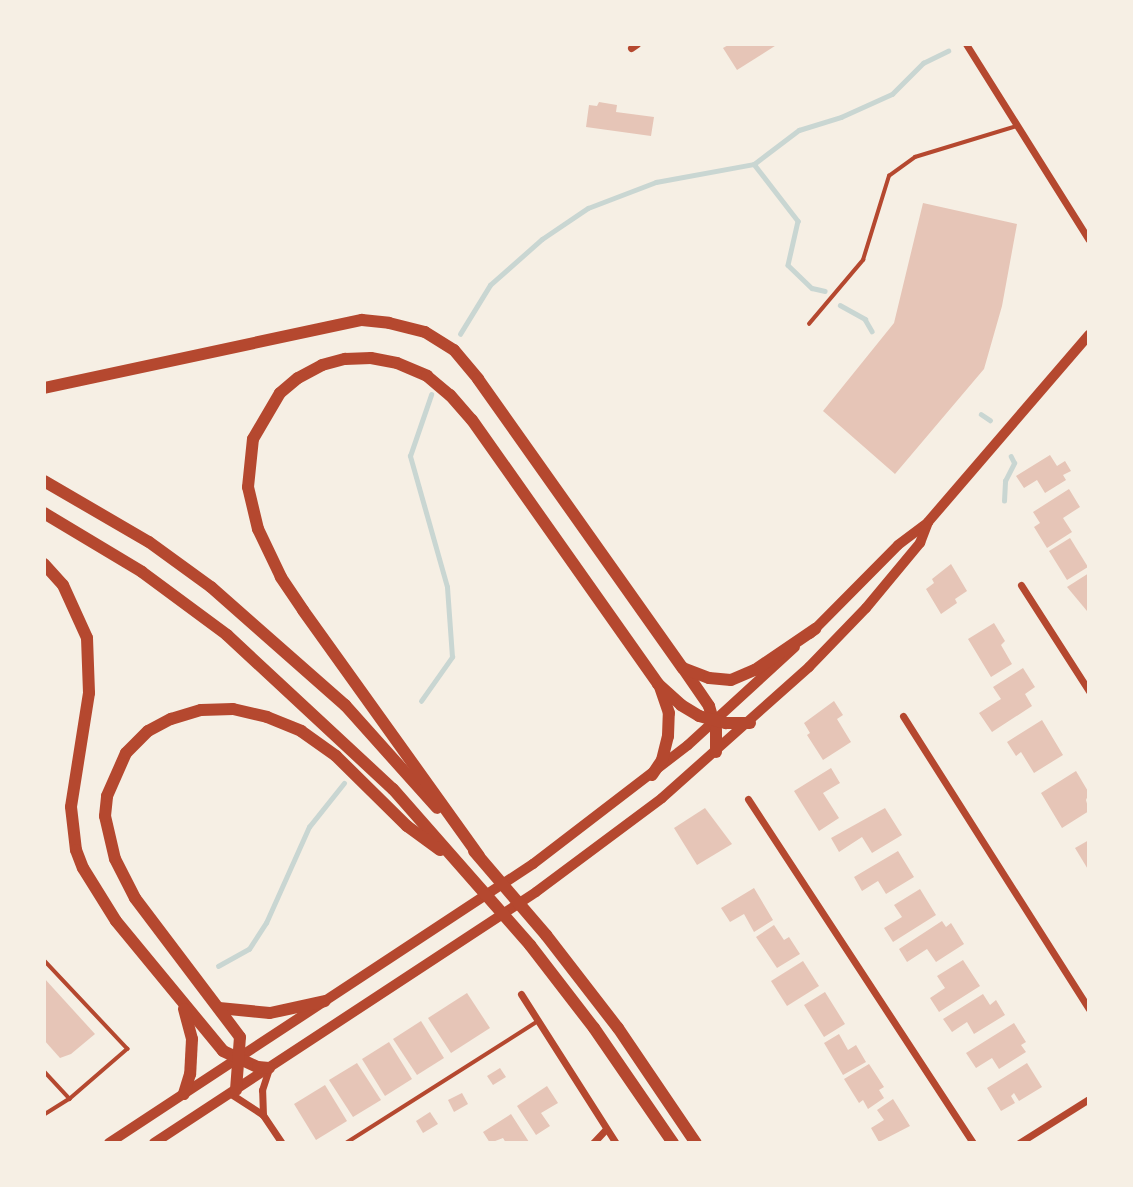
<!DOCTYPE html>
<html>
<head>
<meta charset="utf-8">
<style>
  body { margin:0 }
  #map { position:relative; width:1133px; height:1187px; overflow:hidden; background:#f6efe4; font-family:"Varela Round",sans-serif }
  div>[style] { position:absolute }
  .stream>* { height:4.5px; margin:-2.25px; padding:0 2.25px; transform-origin:2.25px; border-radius:2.25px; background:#c9d6d2 }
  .building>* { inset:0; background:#e6c5b7 }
  .service>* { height:3.5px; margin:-1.75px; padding:0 1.75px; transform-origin:1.75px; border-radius:1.75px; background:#b5482f }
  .minor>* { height:7px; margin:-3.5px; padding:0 3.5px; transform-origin:3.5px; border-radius:3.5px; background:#b5482f }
  .primary>* { height:10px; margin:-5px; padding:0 5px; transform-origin:5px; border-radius:5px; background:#b5482f }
  .motorway>* { height:12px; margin:-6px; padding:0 6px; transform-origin:6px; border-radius:6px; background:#b5482f }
  span { translate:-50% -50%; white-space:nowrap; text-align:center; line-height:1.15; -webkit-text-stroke:7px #f6efe4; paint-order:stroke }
  .frame { position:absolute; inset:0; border:46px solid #f6efe4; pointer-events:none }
</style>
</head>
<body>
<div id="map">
  <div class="stream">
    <div style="left:754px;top:164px;width:72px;rotate:52.3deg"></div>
    <div style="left:798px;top:221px;width:45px;rotate:102.8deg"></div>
    <div style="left:788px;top:265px;width:33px;rotate:44deg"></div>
    <div style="left:812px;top:288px;width:13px;rotate:13deg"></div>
    <div style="left:840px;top:305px;width:29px;rotate:29deg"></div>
    <div style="left:865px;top:319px;width:14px;rotate:60deg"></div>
    <div style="left:460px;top:334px;width:57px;rotate:-58.5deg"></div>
    <div style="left:490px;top:285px;width:69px;rotate:-41.5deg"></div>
    <div style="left:542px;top:239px;width:55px;rotate:-34deg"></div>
    <div style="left:588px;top:208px;width:73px;rotate:-20.9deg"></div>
    <div style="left:656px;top:182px;width:100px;rotate:-10.4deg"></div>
    <div style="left:754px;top:164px;width:56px;rotate:-37.1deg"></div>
    <div style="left:799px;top:130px;width:44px;rotate:-17.2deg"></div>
    <div style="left:841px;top:117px;width:56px;rotate:-24.3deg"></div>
    <div style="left:892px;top:94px;width:44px;rotate:-45deg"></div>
    <div style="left:923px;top:63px;width:28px;rotate:-26deg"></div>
    <div style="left:981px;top:414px;width:11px;rotate:34deg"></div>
    <div style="left:1004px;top:501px;width:20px;rotate:-87deg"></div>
    <div style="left:1005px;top:481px;width:20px;rotate:-63deg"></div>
    <div style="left:1014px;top:463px;width:7px;rotate:-117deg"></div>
    <div style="left:421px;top:701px;width:54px;rotate:-54.8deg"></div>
    <div style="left:452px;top:657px;width:70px;rotate:-94.1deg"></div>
    <div style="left:447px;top:587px;width:136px;rotate:-105.8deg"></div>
    <div style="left:410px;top:456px;width:65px;rotate:-71deg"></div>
    <div style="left:218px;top:966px;width:35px;rotate:-29deg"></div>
    <div style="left:249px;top:949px;width:31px;rotate:-57deg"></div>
    <div style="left:266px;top:923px;width:105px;rotate:-65.9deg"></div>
    <div style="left:309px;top:827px;width:56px;rotate:-51.5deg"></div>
  </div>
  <div class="building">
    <div style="clip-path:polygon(730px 44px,778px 44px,737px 70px,723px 48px)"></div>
    <div style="clip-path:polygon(599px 102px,617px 105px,616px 112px,654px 117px,651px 136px,586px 127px,589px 105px,597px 106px)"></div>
    <div style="clip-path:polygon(923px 203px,1017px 224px,1002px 306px,984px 369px,895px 474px,823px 411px,894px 323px)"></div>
    <div style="clip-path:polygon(1050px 455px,1057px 466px,1065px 461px,1071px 471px,1063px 475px,1066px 480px,1045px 493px,1037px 480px,1024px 488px,1016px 476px)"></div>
    <div style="clip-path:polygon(1069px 489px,1080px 507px,1063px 518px,1072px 532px,1047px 548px,1034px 527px,1040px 523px,1033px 512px)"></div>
    <div style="clip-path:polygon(1070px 538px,1088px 567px,1067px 580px,1049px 551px)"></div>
    <div style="clip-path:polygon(951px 564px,967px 591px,955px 599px,957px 603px,941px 614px,926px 589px,934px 583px,932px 579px)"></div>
    <div style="clip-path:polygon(1089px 573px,1089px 610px,1087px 611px,1067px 587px)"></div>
    <div style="clip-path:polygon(994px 623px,1005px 641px,1001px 645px,1012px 664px,991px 677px,968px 639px)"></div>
    <div style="clip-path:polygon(1023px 668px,1035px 687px,1025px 694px,1032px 706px,992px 732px,979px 713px,1001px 699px,993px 687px)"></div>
    <div style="clip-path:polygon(834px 701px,843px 715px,837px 719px,851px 742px,823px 760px,807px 735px,810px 733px,804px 723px)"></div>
    <div style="clip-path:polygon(1042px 720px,1063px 755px,1034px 773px,1021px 752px,1016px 756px,1007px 742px)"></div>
    <div style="clip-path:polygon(831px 768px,840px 783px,823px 793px,839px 818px,819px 831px,794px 791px)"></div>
    <div style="clip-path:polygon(1076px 771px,1089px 793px,1086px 800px,1089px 811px,1062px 828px,1041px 793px)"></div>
    <div style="clip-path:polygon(705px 808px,732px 844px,697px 865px,674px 828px)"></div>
    <div style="clip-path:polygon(885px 808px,902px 835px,872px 853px,862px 837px,839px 852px,831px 838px)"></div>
    <div style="clip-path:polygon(1089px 840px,1089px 871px,1075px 848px)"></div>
    <div style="clip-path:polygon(898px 851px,914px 877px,886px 894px,878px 881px,862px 891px,854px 877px)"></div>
    <div style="clip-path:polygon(754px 888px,773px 920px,754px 932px,744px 914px,730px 922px,721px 908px)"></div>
    <div style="clip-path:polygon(920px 889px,936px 915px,893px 942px,884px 928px,902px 917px,894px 905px)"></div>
    <div style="clip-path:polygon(942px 921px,946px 927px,951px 923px,964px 944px,936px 962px,927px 949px,907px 962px,899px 949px)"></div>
    <div style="clip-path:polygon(774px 925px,784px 940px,789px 937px,800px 954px,777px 968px,756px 937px)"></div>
    <div style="clip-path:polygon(963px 960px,980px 986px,939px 1012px,930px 998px,945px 988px,937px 976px)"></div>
    <div style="clip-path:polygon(803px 961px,819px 986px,787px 1006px,771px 981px)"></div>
    <div style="clip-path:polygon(44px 978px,95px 1034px,71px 1054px,60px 1058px,44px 1040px)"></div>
    <div style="clip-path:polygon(825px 992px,845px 1024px,824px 1037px,804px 1005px)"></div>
    <div style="clip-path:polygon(467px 993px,490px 1028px,451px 1053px,428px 1018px)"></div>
    <div style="clip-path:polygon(983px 994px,990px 1005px,996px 1000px,1005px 1015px,974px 1034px,967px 1022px,952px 1032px,943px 1019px)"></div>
    <div style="clip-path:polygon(421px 1021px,444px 1058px,417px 1075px,393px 1039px)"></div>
    <div style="clip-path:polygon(1014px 1023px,1026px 1042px,1021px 1045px,1026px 1052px,999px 1069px,992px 1058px,976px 1068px,966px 1053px)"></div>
    <div style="clip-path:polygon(839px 1034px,848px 1050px,856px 1045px,866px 1062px,843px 1075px,824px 1043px)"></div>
    <div style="clip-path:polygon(389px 1042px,412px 1079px,385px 1096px,362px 1059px)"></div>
    <div style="clip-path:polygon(357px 1063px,381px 1100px,353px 1117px,329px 1080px)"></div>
    <div style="clip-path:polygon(1027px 1063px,1042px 1087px,1019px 1101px,1014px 1093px,1011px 1096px,1015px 1103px,1001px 1111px,987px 1088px)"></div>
    <div style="clip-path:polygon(869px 1064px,884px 1087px,879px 1090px,884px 1098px,868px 1109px,863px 1100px,859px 1103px,844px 1079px)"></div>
    <div style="clip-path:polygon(500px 1068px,506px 1077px,493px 1085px,487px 1076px)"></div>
    <div style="clip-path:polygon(325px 1085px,347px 1121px,316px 1140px,294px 1104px)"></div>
    <div style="clip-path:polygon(547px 1086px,558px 1103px,541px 1113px,550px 1126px,536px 1135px,517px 1106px)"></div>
    <div style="clip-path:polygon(462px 1093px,468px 1104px,454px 1112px,448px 1100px)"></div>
    <div style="clip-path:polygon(893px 1099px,910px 1126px,879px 1142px,871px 1128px,884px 1120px,877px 1110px)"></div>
    <div style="clip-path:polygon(430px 1112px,438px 1124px,423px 1133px,416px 1121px)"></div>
    <div style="clip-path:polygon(511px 1114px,529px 1142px,506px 1143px,503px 1138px,490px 1143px,483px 1132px)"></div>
  </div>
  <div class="service">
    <div style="left:809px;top:324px;width:84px;rotate:-49.8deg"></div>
    <div style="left:863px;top:260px;width:88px;rotate:-72.8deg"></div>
    <div style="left:889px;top:176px;width:32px;rotate:-36deg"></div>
    <div style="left:915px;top:157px;width:107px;rotate:-16.9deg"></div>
    <div style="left:44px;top:960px;width:122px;rotate:46.7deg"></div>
    <div style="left:128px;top:1049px;width:77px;rotate:139.2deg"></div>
    <div style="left:70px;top:1099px;width:31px;rotate:148deg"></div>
    <div style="left:44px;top:1071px;width:38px;rotate:47deg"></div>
    <div style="left:346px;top:1143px;width:227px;rotate:-32.4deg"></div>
  </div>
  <div class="minor">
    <div style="left:966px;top:44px;width:231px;rotate:57.9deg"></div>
    <div style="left:631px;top:48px;width:7px;rotate:-34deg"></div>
    <div style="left:1021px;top:585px;width:126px;rotate:57.3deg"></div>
    <div style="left:903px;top:716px;width:347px;rotate:57.6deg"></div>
    <div style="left:748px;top:799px;width:411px;rotate:56.8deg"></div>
    <div style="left:521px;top:994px;width:177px;rotate:57.5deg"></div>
    <div style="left:231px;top:1094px;width:38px;rotate:33deg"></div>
    <div style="left:263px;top:1115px;width:34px;rotate:56deg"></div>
    <div style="left:263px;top:1115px;width:25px;rotate:-92deg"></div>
    <div style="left:262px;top:1090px;width:23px;rotate:-72deg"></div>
    <div style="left:593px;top:1143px;width:19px;rotate:-47deg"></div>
    <div style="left:1019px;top:1143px;width:83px;rotate:-32.2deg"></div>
  </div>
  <div class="primary">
    <div style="left:810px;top:634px;width:125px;rotate:-45.3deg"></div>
    <div style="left:898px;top:545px;width:38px;rotate:-37deg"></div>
    <div style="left:928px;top:522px;width:247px;rotate:-49.3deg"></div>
    <div style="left:109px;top:1143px;width:508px;rotate:-33.35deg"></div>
    <div style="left:533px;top:864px;width:195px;rotate:-37.5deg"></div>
    <div style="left:688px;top:745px;width:145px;rotate:-42.5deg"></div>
    <div style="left:154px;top:1143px;width:457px;rotate:-33.3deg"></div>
    <div style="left:536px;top:892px;width:157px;rotate:-36.7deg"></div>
    <div style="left:662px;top:798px;width:197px;rotate:-41.7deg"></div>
    <div style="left:809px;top:667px;width:82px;rotate:-46deg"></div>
    <div style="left:866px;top:608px;width:85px;rotate:-50.3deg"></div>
    <div style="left:920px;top:543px;width:22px;rotate:-69deg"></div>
  </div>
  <div class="motorway">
    <div style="left:44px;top:388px;width:325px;rotate:-12.1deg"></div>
    <div style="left:362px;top:320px;width:27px;rotate:6deg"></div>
    <div style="left:389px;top:323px;width:37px;rotate:14deg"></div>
    <div style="left:425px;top:332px;width:34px;rotate:32deg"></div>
    <div style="left:454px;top:350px;width:38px;rotate:50deg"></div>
    <div style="left:478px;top:379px;width:354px;rotate:54.7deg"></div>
    <div style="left:683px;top:668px;width:46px;rotate:55.6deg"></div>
    <div style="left:709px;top:706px;width:25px;rotate:74deg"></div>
    <div style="left:716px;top:730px;width:22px;rotate:90deg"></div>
    <div style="left:44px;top:481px;width:121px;rotate:30.2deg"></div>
    <div style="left:149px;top:542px;width:77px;rotate:36deg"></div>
    <div style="left:211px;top:587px;width:179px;rotate:41.4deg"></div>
    <div style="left:345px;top:705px;width:138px;rotate:48.2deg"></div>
    <div style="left:44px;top:513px;width:114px;rotate:31deg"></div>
    <div style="left:142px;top:572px;width:106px;rotate:36.5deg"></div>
    <div style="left:227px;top:635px;width:226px;rotate:42.9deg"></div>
    <div style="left:393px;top:789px;width:208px;rotate:48.7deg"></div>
    <div style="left:530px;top:945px;width:105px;rotate:52.4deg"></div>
    <div style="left:594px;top:1028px;width:140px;rotate:55.5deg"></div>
    <div style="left:44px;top:564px;width:28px;rotate:48deg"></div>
    <div style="left:63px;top:585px;width:58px;rotate:65.6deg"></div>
    <div style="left:87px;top:638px;width:55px;rotate:87.9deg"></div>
    <div style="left:89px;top:693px;width:115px;rotate:99deg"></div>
    <div style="left:71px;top:807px;width:43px;rotate:83.4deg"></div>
    <div style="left:76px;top:850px;width:19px;rotate:69deg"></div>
    <div style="left:83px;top:868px;width:62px;rotate:58.1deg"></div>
    <div style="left:116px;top:921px;width:168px;rotate:50.5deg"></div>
    <div style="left:223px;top:1051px;width:38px;rotate:25deg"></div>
    <div style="left:258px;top:1067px;width:11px;rotate:5deg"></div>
    <div style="left:683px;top:668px;width:28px;rotate:21deg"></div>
    <div style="left:709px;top:678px;width:22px;rotate:5deg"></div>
    <div style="left:731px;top:680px;width:26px;rotate:-23deg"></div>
    <div style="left:755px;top:670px;width:73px;rotate:-34.3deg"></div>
    <div style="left:652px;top:775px;width:18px;rotate:-56deg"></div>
    <div style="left:662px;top:760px;width:25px;rotate:-76deg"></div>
    <div style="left:668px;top:736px;width:23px;rotate:-88deg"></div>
    <div style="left:669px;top:713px;width:28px;rotate:-109deg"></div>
    <div style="left:474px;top:851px;width:111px;rotate:49.4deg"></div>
    <div style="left:546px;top:935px;width:118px;rotate:52.3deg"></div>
    <div style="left:618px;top:1028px;width:139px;rotate:55.9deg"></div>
    <div style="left:479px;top:856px;width:302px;rotate:-125.6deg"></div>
    <div style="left:303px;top:610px;width:40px;rotate:-124deg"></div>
    <div style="left:281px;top:577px;width:53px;rotate:-115.6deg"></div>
    <div style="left:258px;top:529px;width:43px;rotate:-103.4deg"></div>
    <div style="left:248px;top:487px;width:48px;rotate:-84.1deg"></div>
    <div style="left:253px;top:439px;width:53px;rotate:-59.6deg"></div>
    <div style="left:280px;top:393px;width:23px;rotate:-40deg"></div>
    <div style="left:298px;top:378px;width:27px;rotate:-28deg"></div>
    <div style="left:322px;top:365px;width:24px;rotate:-15deg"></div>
    <div style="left:345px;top:359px;width:26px;rotate:-2deg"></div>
    <div style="left:371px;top:358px;width:26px;rotate:11deg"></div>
    <div style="left:397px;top:363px;width:33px;rotate:23deg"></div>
    <div style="left:427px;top:376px;width:30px;rotate:40deg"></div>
    <div style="left:450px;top:395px;width:33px;rotate:49deg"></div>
    <div style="left:472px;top:420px;width:323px;rotate:54.8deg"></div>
    <div style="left:658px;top:684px;width:31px;rotate:42deg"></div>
    <div style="left:681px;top:705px;width:21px;rotate:31deg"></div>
    <div style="left:699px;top:716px;width:28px;rotate:15deg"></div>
    <div style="left:726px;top:723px;width:24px"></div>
    <div style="left:219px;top:1008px;width:51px;rotate:5.6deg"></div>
    <div style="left:270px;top:1013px;width:56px;rotate:-12.3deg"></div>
    <div style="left:184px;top:1009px;width:31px;rotate:75deg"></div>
    <div style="left:192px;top:1039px;width:35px;rotate:93deg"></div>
    <div style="left:190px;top:1074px;width:21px;rotate:107deg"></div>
    <div style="left:236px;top:1090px;width:53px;rotate:-85.7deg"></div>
    <div style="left:240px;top:1037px;width:174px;rotate:-127.1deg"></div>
    <div style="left:135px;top:898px;width:44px;rotate:-117.1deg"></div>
    <div style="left:115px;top:859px;width:44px;rotate:-103.1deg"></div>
    <div style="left:105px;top:816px;width:20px;rotate:-84deg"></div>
    <div style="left:107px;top:796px;width:47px;rotate:-66.2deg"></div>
    <div style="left:126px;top:753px;width:31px;rotate:-45deg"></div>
    <div style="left:148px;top:731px;width:26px;rotate:-28deg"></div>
    <div style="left:171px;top:719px;width:31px;rotate:-17deg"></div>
    <div style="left:201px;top:710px;width:32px;rotate:-2deg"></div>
    <div style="left:233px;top:709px;width:35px;rotate:13deg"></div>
    <div style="left:267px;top:717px;width:37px;rotate:22deg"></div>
    <div style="left:301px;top:731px;width:43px;rotate:35.5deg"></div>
    <div style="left:336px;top:756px;width:100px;rotate:44.6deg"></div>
    <div style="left:407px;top:826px;width:41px;rotate:36deg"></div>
  </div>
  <div class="frame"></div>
</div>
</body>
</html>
